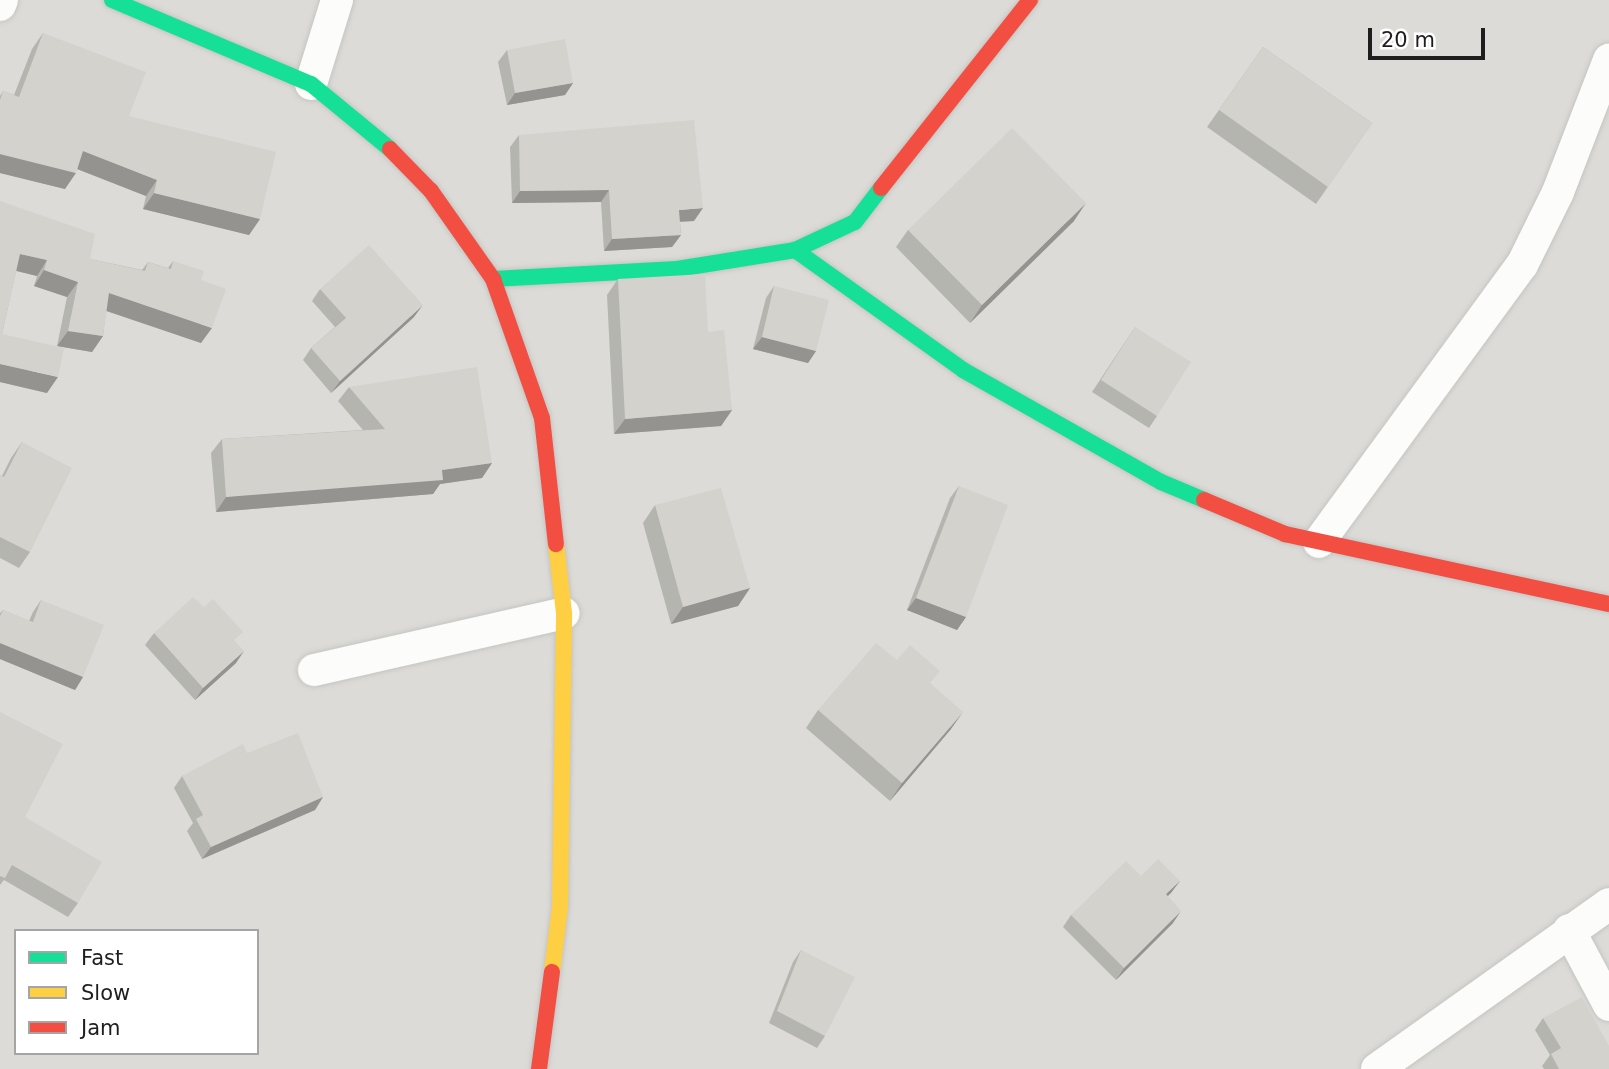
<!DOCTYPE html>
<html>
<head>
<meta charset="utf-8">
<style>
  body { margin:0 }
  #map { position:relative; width:1609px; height:1069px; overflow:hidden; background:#edece6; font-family:"DejaVu Sans",sans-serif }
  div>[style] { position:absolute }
  .residential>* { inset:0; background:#dcdbd8 }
  .roads { filter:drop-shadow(0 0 2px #c5c5c2) drop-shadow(0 0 2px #c5c5c2) }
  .street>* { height:32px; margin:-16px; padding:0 16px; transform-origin:16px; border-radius:16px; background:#fcfcfb }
  .fast>* { height:16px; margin:-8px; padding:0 8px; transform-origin:8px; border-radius:8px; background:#16e098 }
  .slow>* { height:16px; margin:-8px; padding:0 8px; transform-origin:8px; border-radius:8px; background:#ffcf43 }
  .jam>* { height:16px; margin:-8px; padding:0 8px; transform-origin:8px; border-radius:8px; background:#f24e42 }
  .wall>* { inset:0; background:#b5b5b0 }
  .shaded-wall>* { inset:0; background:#949390 }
  .building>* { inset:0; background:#d3d2cd }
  span { translate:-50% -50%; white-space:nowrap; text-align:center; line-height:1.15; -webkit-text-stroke:7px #fff; paint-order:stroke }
  .legend { position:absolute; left:14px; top:929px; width:245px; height:126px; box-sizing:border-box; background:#fff; border:2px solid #a5a5a5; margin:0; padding:9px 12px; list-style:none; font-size:21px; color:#1e1e1e }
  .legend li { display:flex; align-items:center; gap:14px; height:35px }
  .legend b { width:35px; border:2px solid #a5a5a5 }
  .scale { position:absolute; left:1368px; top:28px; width:117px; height:32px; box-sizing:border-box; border:4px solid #1e1e1e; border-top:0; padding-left:9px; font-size:21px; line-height:24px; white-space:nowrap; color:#1e1e1e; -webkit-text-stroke:5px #fff; paint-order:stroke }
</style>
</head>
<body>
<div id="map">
  <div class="residential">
    <div style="clip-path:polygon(evenodd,0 0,1609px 0,1609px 1069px,0 1069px,0 0,16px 931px,257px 931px,257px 1053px,16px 1053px,16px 931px)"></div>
  </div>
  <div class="roads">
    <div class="street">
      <div style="left:0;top:5px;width:5px;rotate:-68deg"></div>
      <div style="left:311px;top:84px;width:88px;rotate:-72.8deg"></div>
      <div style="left:1319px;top:542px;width:343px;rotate:-53.8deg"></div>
      <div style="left:1522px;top:265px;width:81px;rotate:-63.7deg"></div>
      <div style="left:1558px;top:192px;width:142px;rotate:-68.9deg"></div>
      <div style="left:314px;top:670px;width:256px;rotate:-12.8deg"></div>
      <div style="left:1569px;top:930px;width:85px;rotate:61.9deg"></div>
      <div style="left:1377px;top:1069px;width:285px;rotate:-35.4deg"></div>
    </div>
    <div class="fast">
      <div style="left:112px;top:0;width:216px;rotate:22.9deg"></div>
      <div style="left:311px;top:84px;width:102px;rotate:39.4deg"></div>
      <div style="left:795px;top:250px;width:206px;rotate:35.5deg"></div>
      <div style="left:963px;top:370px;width:227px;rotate:29.5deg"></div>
      <div style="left:1161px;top:482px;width:47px;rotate:22.7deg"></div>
      <div style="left:493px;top:279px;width:184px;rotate:-3.1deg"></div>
      <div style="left:677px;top:269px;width:120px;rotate:-9.1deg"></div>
      <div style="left:795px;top:250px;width:66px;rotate:-25deg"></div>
      <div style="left:855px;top:222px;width:43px;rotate:-52.6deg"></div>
    </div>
    <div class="slow">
      <div style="left:552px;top:972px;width:65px;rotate:-83deg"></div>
      <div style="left:560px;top:907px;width:294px;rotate:-89.2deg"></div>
      <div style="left:564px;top:613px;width:69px;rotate:-96.6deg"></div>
    </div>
    <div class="jam">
      <div style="left:390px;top:149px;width:59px;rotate:45.7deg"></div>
      <div style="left:431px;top:191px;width:108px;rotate:54.8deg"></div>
      <div style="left:493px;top:279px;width:147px;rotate:70.6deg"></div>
      <div style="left:542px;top:418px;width:127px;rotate:83.7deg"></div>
      <div style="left:881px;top:188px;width:240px;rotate:-51.6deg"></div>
      <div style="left:1204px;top:500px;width:88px;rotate:22.8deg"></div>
      <div style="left:1285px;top:534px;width:331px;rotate:12.2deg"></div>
      <div style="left:539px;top:1069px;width:98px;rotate:-82.4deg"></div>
    </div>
  </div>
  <div class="wall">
    <div style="clip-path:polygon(43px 33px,129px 116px,260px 219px,249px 235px,143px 209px,146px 196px,77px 169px,65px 189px,0 173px,0 96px,3px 91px,14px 95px,32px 49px)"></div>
    <div style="clip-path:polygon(1263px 47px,1372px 123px,1316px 204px,1207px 127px)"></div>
    <div style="clip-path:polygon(507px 50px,573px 83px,565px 95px,507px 105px,498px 62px)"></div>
    <div style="clip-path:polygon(519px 135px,694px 221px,680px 222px,681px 235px,672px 247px,604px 251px,601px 202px,512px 203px,510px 147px)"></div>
    <div style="clip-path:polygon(0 201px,90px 259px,142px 270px,148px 262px,168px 268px,173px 261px,201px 280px,201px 343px,106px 311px,103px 336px,92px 352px,57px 346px,67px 297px,34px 286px,37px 276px,16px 271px,2px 334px,47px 393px,0 382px)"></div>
    <div style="clip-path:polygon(1074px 221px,970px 323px,896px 247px,908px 230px)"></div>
    <div style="clip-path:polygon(618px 279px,708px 332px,732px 410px,721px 426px,614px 434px,607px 295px)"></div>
    <div style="clip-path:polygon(774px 286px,816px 351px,808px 363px,753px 349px,766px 298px)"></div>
    <div style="clip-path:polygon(320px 289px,414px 317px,331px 393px,303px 360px,311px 348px,335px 327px,312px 301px)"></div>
    <div style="clip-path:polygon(1135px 327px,1157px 416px,1149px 428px,1092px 392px)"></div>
    <div style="clip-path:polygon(349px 387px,492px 463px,482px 478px,440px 484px,433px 494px,216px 512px,211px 453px,222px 439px,363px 430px,338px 401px)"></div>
    <div style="clip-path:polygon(22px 442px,30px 552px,19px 568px,0 558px,0 475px,2px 476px,11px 458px)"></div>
    <div style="clip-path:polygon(959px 486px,966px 617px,957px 630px,907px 610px,950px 498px)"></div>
    <div style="clip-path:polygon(655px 505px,750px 588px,738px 606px,671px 624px,643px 523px)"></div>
    <div style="clip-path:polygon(41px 600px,83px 677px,75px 690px,0 659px,0 613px,3px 610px,29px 621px,33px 612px)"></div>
    <div style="clip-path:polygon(154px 633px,236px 642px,236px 663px,195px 700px,145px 645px)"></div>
    <div style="clip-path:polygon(897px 660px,931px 684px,951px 729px,890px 801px,806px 728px,818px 710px)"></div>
    <div style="clip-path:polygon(0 712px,25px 817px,78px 903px,68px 917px,4px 880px,0 885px)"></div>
    <div style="clip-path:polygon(247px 753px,323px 797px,315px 810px,202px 859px,187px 831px,193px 823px,174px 788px,182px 776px)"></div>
    <div style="clip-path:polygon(1141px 876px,1180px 881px,1168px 896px,1173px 923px,1116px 980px,1063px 927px,1071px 915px)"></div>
    <div style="clip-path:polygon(801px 950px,825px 1036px,817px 1048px,769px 1023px,793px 962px)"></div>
    <div style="clip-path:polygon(1543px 1018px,1609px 1069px,1544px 1069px,1542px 1066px,1550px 1055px,1535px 1030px)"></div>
  </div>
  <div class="shaded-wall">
    <div style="clip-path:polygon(573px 83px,565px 95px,507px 105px,515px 93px)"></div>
    <div style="clip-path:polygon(83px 151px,157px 180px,146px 196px,72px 167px)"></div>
    <div style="clip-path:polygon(0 154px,76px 173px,65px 189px,0 173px)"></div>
    <div style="clip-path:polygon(609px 190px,601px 202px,512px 203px,520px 191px)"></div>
    <div style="clip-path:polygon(154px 193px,260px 219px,249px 235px,143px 209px)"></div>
    <div style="clip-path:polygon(1086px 203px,1074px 221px,970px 323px,982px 305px)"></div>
    <div style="clip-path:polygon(703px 208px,694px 221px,671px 222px,679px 210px)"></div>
    <div style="clip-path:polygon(681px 235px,672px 247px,604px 251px,612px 239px)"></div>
    <div style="clip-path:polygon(20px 254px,47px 260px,37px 276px,9px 269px)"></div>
    <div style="clip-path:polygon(44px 270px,78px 282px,67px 297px,34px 286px)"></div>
    <div style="clip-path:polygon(109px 293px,212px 328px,201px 343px,98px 308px)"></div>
    <div style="clip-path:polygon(423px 305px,414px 317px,331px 393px,340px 381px)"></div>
    <div style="clip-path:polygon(68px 331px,103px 336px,92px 352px,57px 346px)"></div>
    <div style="clip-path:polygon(762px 337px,816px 351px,808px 363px,753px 349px)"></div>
    <div style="clip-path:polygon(0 364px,58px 377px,47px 393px,0 382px)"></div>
    <div style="clip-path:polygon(732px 410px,721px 426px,614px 434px,625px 419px)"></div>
    <div style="clip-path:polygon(492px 463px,482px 478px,440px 484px,433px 494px,216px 512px,226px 497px,442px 470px)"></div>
    <div style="clip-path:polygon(750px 588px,738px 606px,671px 624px,683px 607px)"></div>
    <div style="clip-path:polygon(916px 598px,966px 617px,957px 630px,907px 610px)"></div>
    <div style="clip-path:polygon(0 643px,83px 677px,75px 690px,0 659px)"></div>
    <div style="clip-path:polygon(244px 651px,236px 663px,195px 700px,203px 688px)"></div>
    <div style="clip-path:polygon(963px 712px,951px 729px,890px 801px,902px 783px)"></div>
    <div style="clip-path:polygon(323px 797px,315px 810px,202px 859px,211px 847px)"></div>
    <div style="clip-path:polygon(1180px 881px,1171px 893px,1157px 906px,1166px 894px)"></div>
    <div style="clip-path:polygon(1181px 911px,1173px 923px,1116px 980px,1124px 968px)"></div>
  </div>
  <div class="building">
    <div style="clip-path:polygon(43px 33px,146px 72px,129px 116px,276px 152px,260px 219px,154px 193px,157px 180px,83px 151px,76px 173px,0 154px,0 100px,3px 91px,19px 97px)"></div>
    <div style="clip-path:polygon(565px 39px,573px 83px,515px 93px,507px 50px)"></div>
    <div style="clip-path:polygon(1263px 47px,1372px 123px,1328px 187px,1219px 110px)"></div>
    <div style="clip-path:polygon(694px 120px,703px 208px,679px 210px,681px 235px,612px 239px,609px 190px,520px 191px,519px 135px)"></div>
    <div style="clip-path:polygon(1012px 128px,1086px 203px,982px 305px,908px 230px)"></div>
    <div style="clip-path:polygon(0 201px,95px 234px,90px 259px,145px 271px,148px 262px,171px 269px,173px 261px,204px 271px,201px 280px,226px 289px,212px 328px,109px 293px,103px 336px,68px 331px,78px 282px,44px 270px,47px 260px,20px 254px,2px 334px,64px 348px,58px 377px,0 364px)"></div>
    <div style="clip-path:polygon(369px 245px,423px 305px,340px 381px,311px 348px,346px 318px,320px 289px)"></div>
    <div style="clip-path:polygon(705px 274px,708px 332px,724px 330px,732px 410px,625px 419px,618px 279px)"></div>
    <div style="clip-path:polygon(774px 286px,829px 300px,816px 351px,762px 337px)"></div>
    <div style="clip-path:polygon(1135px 327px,1191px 362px,1157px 416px,1101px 380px)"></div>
    <div style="clip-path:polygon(477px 367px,492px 463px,442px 470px,443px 480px,226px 497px,222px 439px,385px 429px,349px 387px)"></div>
    <div style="clip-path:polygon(22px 442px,72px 468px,30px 552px,0 537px,0 475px,4px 477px)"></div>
    <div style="clip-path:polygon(959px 486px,1008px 505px,966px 617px,916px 598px)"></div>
    <div style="clip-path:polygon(721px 488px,750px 588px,683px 607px,655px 505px)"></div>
    <div style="clip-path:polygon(193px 597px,204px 607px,213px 599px,243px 632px,234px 640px,244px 651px,203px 688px,154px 633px)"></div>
    <div style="clip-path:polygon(41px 600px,104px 625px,83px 677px,0 643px,0 616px,3px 610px,33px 622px)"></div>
    <div style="clip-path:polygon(876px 643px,897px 660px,910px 645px,940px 671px,930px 683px,963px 712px,902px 783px,818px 710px)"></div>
    <div style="clip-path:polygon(0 712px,63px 744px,25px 817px,102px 862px,78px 903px,12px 865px,5px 878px,0 876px)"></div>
    <div style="clip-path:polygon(298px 733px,323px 797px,211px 847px,196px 819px,203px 815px,182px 776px,243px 744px,247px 753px)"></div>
    <div style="clip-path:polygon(1158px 859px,1180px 881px,1166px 894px,1181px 911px,1124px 968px,1071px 915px,1126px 861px,1141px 876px)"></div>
    <div style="clip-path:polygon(801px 950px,855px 977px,825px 1036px,777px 1011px)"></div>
    <div style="clip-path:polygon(1582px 997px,1609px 1046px,1609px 1069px,1559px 1069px,1551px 1054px,1561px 1048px,1543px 1018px)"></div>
  </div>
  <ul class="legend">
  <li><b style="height:9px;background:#16e098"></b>Fast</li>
  <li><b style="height:9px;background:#ffcf43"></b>Slow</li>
  <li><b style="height:9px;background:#f24e42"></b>Jam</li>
  </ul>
  <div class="scale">20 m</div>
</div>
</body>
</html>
